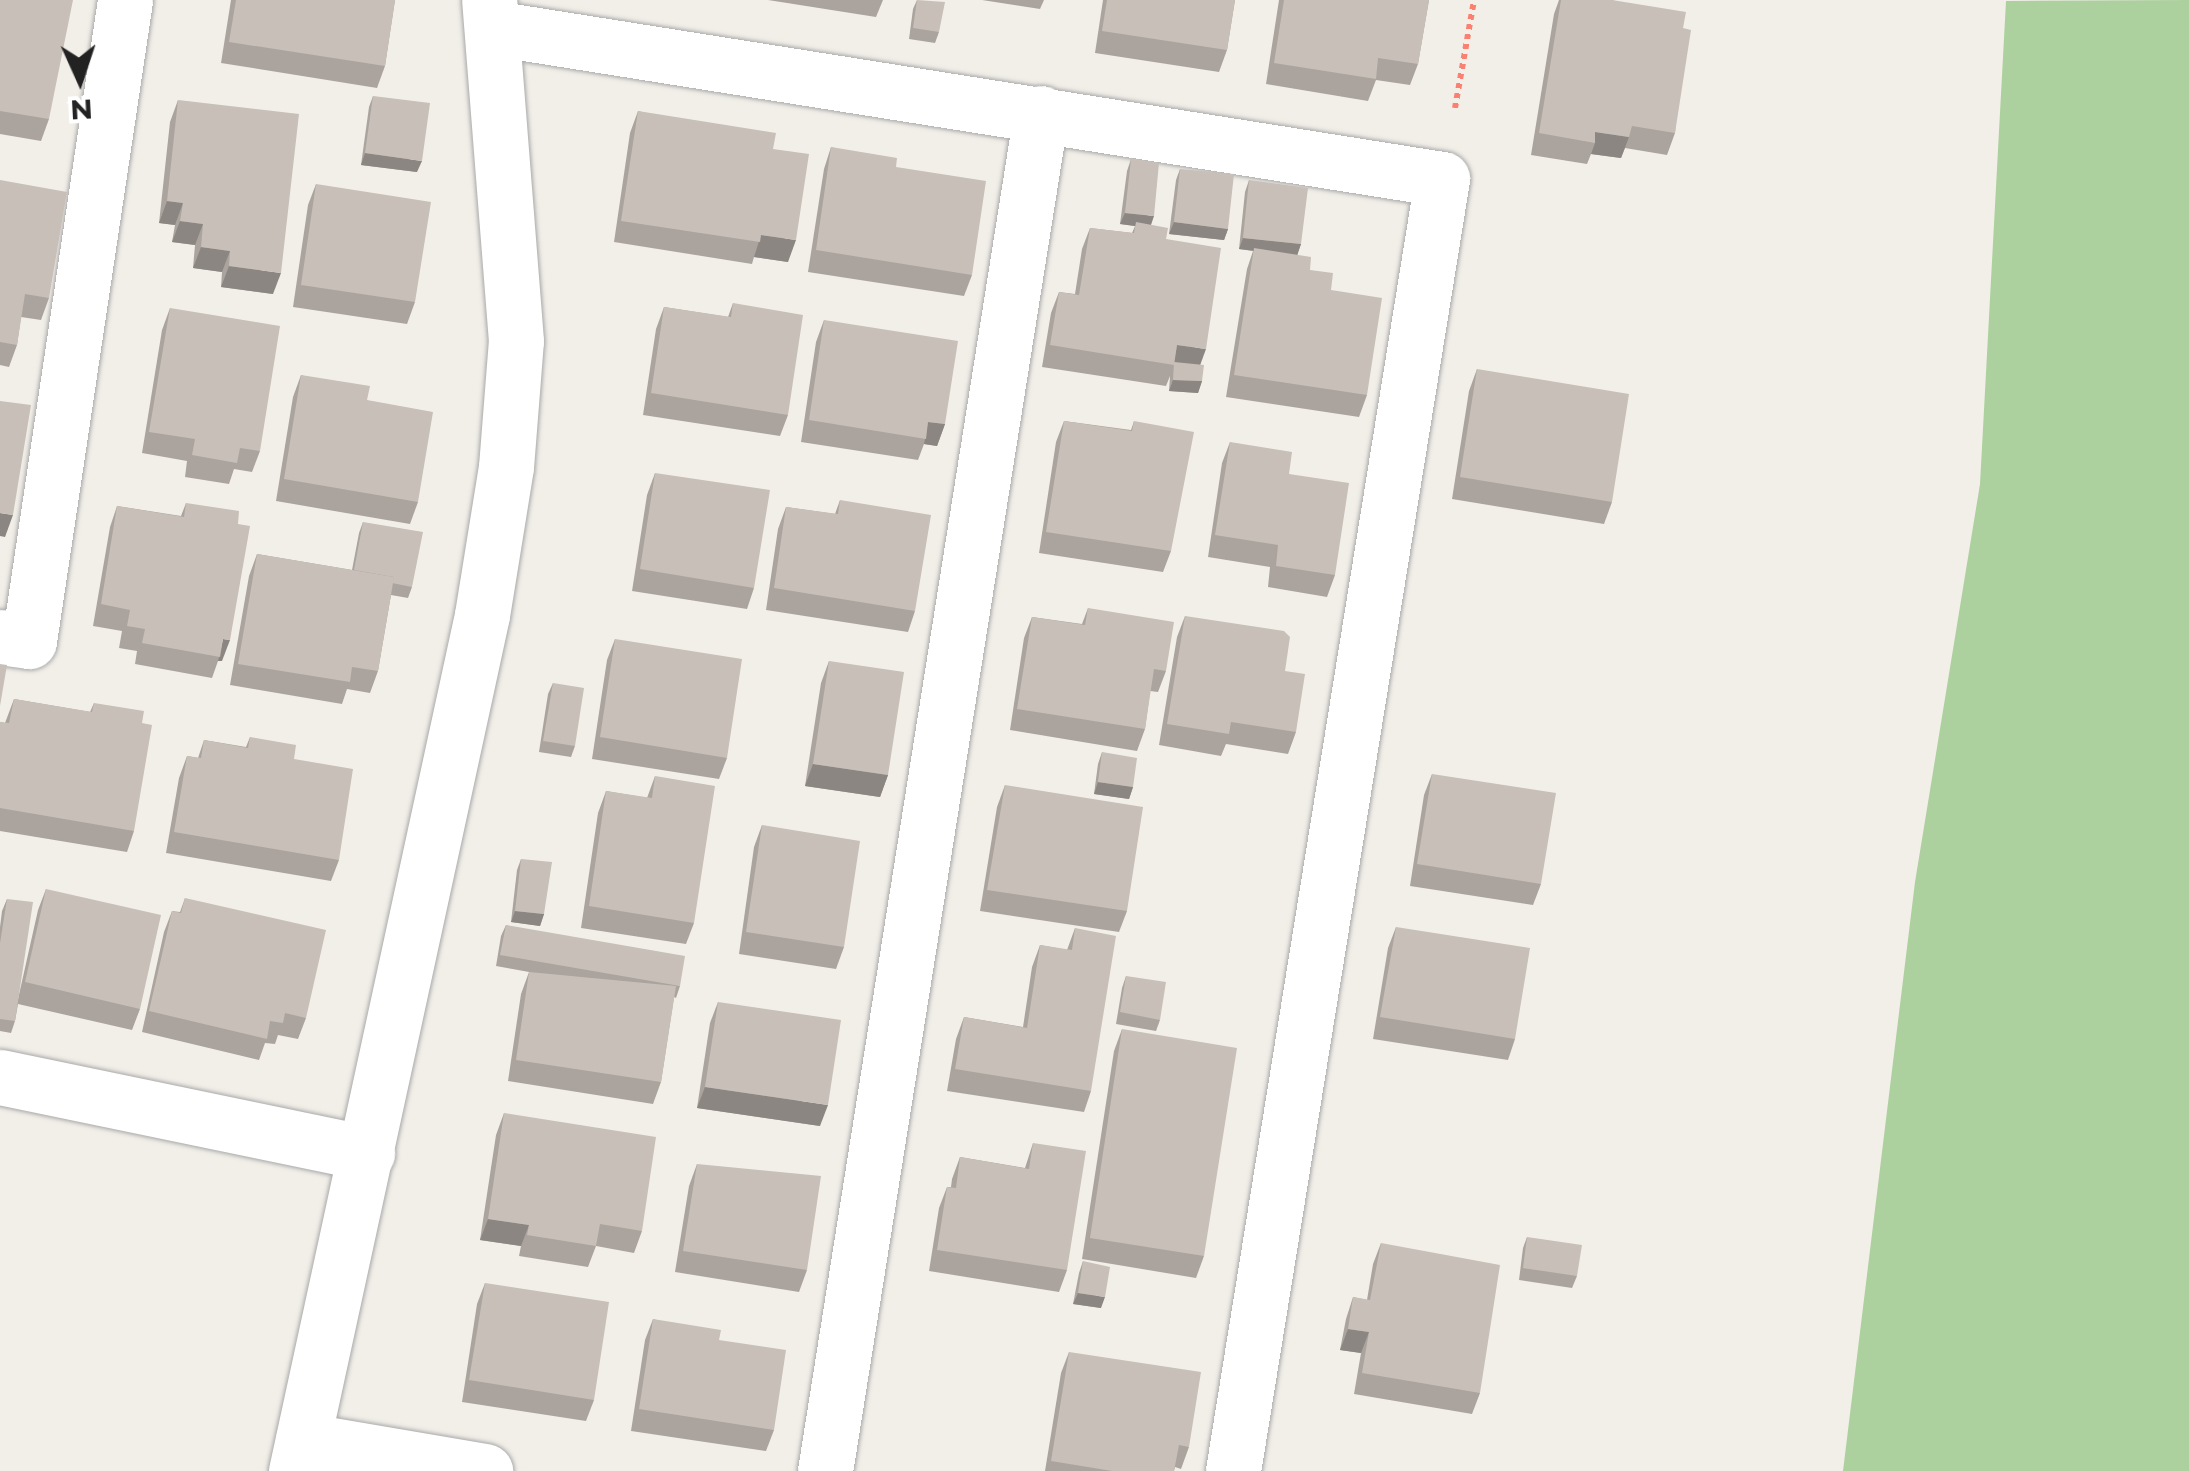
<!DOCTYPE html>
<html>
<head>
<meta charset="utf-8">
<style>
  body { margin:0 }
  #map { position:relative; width:2189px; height:1471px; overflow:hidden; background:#f2efe9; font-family:Montserrat,sans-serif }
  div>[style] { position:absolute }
  .forest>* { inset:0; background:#add19e }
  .path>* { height:6px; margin-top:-3px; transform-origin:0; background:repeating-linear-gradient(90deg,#fa8072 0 5px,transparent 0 10px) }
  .roads { filter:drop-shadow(0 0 2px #a9a9a9) drop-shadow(0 0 2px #a9a9a9) }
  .minor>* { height:55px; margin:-27.5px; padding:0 27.5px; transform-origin:27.5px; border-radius:27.5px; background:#fff }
  .tertiary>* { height:55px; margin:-27.5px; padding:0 27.5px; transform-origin:27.5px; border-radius:27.5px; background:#fff }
  .wall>* { inset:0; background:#aba49e }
  .shaded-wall>* { inset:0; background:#8b8681 }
  .building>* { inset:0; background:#c7bfb8 }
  span { translate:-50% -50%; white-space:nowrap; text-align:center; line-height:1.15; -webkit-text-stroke:9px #fff; paint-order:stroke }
  .north { position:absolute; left:30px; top:30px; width:100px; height:100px; -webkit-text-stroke:8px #fff; paint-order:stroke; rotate:177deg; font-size:28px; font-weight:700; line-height:40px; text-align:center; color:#222 }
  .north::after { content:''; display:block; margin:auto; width:35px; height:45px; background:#222; clip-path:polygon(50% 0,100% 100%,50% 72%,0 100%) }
</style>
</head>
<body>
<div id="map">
  <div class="forest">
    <div style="clip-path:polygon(2189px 0,2189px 1471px,1843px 1471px,1915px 882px,1980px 484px,2006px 1px)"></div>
  </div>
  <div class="path">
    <div style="left:1455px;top:108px;width:110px;rotate:-80deg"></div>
  </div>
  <div class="roads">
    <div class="minor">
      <div style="left:493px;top:28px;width:961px;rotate:9.04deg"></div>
      <div style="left:1442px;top:179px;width:1309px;rotate:99.19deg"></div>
      <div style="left:0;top:637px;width:29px;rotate:8deg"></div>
      <div style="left:29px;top:641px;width:648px;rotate:-81.48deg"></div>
      <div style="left:0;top:1077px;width:375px;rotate:11.7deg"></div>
      <div style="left:303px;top:1440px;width:185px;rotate:9.7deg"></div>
      <div style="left:825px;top:1471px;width:1375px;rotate:-80.96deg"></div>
    </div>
    <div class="tertiary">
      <div style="left:296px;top:1471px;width:876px;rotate:-77.74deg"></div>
      <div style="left:482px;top:615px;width:150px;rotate:-80.8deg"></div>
      <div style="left:506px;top:467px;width:126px;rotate:-85.5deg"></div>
      <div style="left:516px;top:341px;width:342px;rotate:-94.5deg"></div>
    </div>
  </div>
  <div class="wall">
    <div style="clip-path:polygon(0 0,49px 119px,41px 141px,0 134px)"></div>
    <div style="clip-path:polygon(231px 0,395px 0,385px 66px,377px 88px,221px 63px)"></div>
    <div style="clip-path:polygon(768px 0,883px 0,876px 17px)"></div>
    <div style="clip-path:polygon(917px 0,939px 32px,935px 43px,909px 39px,913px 9px)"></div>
    <div style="clip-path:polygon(982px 0,1044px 0,1040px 9px)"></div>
    <div style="clip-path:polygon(1103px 0,1235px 0,1227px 50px,1219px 72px,1095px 53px)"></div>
    <div style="clip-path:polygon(1279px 0,1429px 0,1418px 64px,1410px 85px,1376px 80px,1368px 101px,1266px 84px)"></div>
    <div style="clip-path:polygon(1559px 0,1612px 0,1683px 28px,1675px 133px,1667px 155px,1625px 148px,1621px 158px,1591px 154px,1587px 164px,1531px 155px,1554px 14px)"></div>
    <div style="clip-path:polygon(373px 96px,417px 172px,361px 165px,369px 107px)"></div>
    <div style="clip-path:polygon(178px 100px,273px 294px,221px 287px,222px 272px,193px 268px,195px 245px,172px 242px,175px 225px,159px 223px,170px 122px)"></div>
    <div style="clip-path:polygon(638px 111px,773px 149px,788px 262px,754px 257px,752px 264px,614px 242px,630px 133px)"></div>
    <div style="clip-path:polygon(831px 147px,896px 167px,972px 275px,964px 296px,808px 272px,824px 169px)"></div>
    <div style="clip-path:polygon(1131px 159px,1151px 225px,1166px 239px,1200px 364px,1202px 381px,1198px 393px,1169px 391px,1170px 376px,1166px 386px,1042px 367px,1051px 313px,1059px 292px,1075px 294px,1082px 249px,1090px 228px,1132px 233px,1135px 226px,1120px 224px,1127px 171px)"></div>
    <div style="clip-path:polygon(1180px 169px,1228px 229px,1224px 240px,1169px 234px,1176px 180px)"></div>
    <div style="clip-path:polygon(0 180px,49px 298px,41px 320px,21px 317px,17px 345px,9px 367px,0 365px)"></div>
    <div style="clip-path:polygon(1249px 180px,1301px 244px,1297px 254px,1310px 270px,1331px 290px,1367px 395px,1359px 417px,1226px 397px,1247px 269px,1253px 251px,1239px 249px,1245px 192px)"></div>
    <div style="clip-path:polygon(316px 184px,415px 302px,407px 324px,293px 307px,308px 205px)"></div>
    <div style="clip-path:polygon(733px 303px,788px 415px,780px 436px,643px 415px,656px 329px,664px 307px,728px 317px)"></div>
    <div style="clip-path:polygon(170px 308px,260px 451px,252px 472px,234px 469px,229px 484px,185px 477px,187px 461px,142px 453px,162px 330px)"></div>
    <div style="clip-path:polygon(824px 320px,945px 424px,937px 446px,924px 444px,918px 460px,801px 442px,816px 342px)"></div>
    <div style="clip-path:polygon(1477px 369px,1612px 502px,1604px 524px,1452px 499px,1469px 391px)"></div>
    <div style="clip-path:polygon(301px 375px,367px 400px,418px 502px,410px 524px,276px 501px,293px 397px)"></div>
    <div style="clip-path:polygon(1064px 421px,1131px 430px,1134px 421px,1171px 551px,1163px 572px,1039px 553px,1056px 442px)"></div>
    <div style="clip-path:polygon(1230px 442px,1289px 474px,1335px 575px,1327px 597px,1268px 587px,1270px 567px,1208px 557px,1222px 463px)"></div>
    <div style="clip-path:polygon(655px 473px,754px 588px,747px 609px,632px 591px,647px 495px)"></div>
    <div style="clip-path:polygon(840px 500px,915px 611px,908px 632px,766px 610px,778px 529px,786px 507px,835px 514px)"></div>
    <div style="clip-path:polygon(186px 503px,222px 661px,218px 661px,212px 678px,135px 664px,137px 651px,119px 648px,122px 631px,93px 626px,110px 527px,117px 506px,181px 516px)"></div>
    <div style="clip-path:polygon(363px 522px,412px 587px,408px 598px,391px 595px,378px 671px,370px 693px,347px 689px,342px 704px,230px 685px,249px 576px,257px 554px,352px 570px,359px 533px)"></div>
    <div style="clip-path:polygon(1088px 608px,1166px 671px,1158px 692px,1150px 691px,1145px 729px,1137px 751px,1010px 730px,1024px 638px,1032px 617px,1082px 624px)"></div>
    <div style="clip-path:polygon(1185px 616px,1285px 671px,1296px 732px,1288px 754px,1226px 744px,1221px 756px,1159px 745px,1177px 637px)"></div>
    <div style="clip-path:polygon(615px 639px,727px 758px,719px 779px,592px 759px,607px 660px)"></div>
    <div style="clip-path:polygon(829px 661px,888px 775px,880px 797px,805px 786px,821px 683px)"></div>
    <div style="clip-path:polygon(553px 683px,575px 746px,571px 757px,539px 752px,548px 694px)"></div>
    <div style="clip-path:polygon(14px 699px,90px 712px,94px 703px,134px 831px,127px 852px,0 831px,0 722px,5px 723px)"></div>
    <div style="clip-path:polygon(250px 737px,339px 860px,331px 881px,166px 853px,179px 778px,187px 756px,198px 758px,204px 740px,246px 747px)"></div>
    <div style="clip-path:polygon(1102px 752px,1133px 787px,1129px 799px,1094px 794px,1098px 764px)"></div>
    <div style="clip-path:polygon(1432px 774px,1541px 884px,1533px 905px,1410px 886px,1424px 795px)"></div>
    <div style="clip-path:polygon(655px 776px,694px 923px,686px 944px,581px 928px,598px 813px,606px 791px,647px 798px)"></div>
    <div style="clip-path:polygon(1005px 785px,1127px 911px,1119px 932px,980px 911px,997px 807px)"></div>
    <div style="clip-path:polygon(762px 825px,844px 947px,836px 969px,739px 954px,754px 847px)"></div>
    <div style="clip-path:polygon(521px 859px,544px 914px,540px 926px,511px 922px,517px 870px)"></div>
    <div style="clip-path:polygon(46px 889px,140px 1009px,132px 1030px,18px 1004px,15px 1021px,11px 1033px,0 1031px,0 927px,2px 911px,7px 899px,18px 999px,38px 910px)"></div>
    <div style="clip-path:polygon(185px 898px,306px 1018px,298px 1039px,278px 1035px,275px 1044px,265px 1043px,259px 1060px,142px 1032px,164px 932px,172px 911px,180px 912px)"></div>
    <div style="clip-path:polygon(506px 925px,680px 986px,676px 998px,674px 997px,661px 1082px,653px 1104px,508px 1081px,521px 994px,529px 972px,496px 966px,501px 936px)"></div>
    <div style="clip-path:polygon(1396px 927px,1515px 1039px,1508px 1060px,1373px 1039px,1388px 948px)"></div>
    <div style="clip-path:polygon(1075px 928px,1091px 1091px,1084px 1112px,947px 1091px,956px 1039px,964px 1017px,1023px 1027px,1032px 967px,1040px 945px,1067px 950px)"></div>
    <div style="clip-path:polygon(1126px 976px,1160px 1020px,1156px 1031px,1116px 1024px,1122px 988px)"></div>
    <div style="clip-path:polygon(718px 1002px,820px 1126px,697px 1108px,710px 1023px)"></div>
    <div style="clip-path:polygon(1122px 1029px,1204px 1256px,1196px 1278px,1082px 1259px,1114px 1051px)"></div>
    <div style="clip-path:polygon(504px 1113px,642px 1231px,634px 1253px,596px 1246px,588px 1267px,519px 1256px,521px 1246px,480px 1240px,496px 1135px)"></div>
    <div style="clip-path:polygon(1033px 1143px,1067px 1270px,1059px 1292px,929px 1271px,939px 1208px,947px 1187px,951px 1187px,952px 1179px,960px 1157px,1025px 1168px)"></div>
    <div style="clip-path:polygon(697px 1164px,807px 1270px,799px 1292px,675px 1272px,689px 1186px)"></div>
    <div style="clip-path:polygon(1527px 1237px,1577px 1276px,1572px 1288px,1519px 1280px,1523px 1248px)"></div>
    <div style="clip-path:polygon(1381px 1243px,1480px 1393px,1472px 1414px,1354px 1394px,1361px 1353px,1340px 1350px,1346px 1319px,1353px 1297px,1367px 1300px,1373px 1264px)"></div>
    <div style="clip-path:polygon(1083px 1261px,1101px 1308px,1073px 1304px,1079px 1273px)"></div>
    <div style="clip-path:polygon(485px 1283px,594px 1400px,586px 1421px,462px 1402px,477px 1304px)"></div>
    <div style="clip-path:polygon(653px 1319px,719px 1340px,774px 1430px,766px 1451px,631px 1431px,645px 1340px)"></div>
    <div style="clip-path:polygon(1069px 1352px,1189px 1447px,1181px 1469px,1175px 1467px,1174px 1471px,1045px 1471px,1061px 1373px)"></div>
  </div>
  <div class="shaded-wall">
    <div style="clip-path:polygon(1595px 132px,1629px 137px,1621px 158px,1591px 154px,1595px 143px)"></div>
    <div style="clip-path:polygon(365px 153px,422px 161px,417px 172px,361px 165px)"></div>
    <div style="clip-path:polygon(167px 201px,183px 203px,175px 225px,159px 223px)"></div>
    <div style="clip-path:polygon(1125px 213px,1154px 216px,1150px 228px,1120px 224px)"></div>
    <div style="clip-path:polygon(180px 221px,203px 224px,195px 245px,172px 242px)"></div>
    <div style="clip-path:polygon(1174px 222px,1228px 229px,1224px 240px,1169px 234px)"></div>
    <div style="clip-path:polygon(761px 235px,796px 240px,788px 262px,754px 257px)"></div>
    <div style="clip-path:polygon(1243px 238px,1301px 244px,1297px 256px,1239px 249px)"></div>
    <div style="clip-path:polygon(201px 247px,230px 251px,222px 272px,193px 268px)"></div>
    <div style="clip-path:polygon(229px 266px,281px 273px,273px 294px,221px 287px)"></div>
    <div style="clip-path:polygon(1177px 345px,1206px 349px,1198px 371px,1174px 362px)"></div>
    <div style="clip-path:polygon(1173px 380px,1202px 381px,1198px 393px,1169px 391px)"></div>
    <div style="clip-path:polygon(928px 422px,945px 424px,937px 446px,924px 444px)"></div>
    <div style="clip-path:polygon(0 513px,13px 515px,5px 537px,0 536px)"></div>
    <div style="clip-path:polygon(223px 639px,230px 640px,222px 661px,218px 661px)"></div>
    <div style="clip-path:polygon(813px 764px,888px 775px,880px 797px,805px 786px)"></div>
    <div style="clip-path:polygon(1098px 782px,1133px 787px,1129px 799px,1094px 794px)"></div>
    <div style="clip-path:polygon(515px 911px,544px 914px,540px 926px,511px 922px)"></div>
    <div style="clip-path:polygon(705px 1087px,828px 1105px,820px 1126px,697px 1108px)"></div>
    <div style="clip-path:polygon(488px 1219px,529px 1225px,521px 1246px,480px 1240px)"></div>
    <div style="clip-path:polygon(1078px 1293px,1105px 1297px,1101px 1308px,1073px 1304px)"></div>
    <div style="clip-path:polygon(1348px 1329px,1369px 1332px,1361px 1353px,1340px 1350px)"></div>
  </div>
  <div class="building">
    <div style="clip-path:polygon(0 0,73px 0,49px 119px,0 111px)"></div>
    <div style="clip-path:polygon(236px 0,395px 0,385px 66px,229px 42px)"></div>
    <div style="clip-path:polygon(917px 0,945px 2px,939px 32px,913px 28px)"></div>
    <div style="clip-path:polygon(1107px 0,1235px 0,1227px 50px,1102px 31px)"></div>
    <div style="clip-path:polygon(1284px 0,1429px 0,1418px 64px,1378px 58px,1376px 79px,1274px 63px)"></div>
    <div style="clip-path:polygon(1561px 0,1612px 0,1686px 12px,1683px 28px,1691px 30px,1675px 133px,1632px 126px,1629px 137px,1595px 132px,1595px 143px,1539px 133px)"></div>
    <div style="clip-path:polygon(373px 96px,430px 103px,422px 161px,365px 153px)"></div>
    <div style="clip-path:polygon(178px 100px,299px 114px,281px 273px,229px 266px,230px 251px,201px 247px,203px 224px,180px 221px,183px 203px,167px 201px)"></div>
    <div style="clip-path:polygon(638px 111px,776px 133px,773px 149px,809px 154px,796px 240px,761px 235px,760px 242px,621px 221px)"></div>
    <div style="clip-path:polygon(831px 147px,897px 158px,896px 167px,986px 181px,972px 275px,816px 250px)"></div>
    <div style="clip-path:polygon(1131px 159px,1159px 163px,1154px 216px,1125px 213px)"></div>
    <div style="clip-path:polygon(1180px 169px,1234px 174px,1228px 229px,1174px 222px)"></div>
    <div style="clip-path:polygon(0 180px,67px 192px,49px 298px,25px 294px,17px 345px,0 342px)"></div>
    <div style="clip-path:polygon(1249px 180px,1308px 188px,1301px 244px,1243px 238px)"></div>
    <div style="clip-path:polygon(316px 184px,431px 202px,415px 302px,301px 285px)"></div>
    <div style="clip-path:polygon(1136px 222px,1168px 228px,1166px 239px,1221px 248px,1206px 349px,1177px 345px,1174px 365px,1050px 345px,1059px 292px,1079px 295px,1090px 228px,1134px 233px)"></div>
    <div style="clip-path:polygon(1254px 248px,1311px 257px,1310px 270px,1333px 273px,1331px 290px,1382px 298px,1367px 395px,1234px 375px)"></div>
    <div style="clip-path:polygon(733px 303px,803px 315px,788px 415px,651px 393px,664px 307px,731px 317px)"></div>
    <div style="clip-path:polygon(170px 308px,280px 326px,260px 451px,240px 448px,237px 463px,192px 455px,195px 439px,149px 432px)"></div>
    <div style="clip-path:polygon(824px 320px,958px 341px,945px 424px,928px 422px,926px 439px,809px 420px)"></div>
    <div style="clip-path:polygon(1174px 362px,1204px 365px,1202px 381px,1173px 380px)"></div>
    <div style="clip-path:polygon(1477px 369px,1629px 394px,1612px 502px,1460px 477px)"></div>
    <div style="clip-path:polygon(301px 375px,370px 386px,367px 400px,433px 412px,418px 502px,284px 479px)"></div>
    <div style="clip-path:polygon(0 401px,31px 405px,13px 515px,0 513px)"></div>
    <div style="clip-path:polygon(1064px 421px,1132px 431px,1134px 421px,1194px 432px,1171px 551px,1046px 532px)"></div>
    <div style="clip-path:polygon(1230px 442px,1292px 452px,1289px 474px,1349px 483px,1335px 575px,1276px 566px,1278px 545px,1215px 535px)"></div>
    <div style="clip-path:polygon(655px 473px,770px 490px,754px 588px,640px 569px)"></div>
    <div style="clip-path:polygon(840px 500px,931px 515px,915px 611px,774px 588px,786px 507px,838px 514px)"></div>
    <div style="clip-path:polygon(186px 503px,239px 511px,238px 524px,250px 526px,230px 640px,223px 639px,220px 657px,142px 643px,145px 629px,127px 626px,130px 610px,101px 604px,117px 506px,184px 517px)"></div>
    <div style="clip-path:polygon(363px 522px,423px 532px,412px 587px,392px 583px,394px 577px,354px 570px)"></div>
    <div style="clip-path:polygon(257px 554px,394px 577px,378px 671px,352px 667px,350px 682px,238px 664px)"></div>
    <div style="clip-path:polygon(1088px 608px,1174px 622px,1166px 671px,1154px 669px,1145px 729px,1017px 709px,1032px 617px,1085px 625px)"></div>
    <div style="clip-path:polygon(1185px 616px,1284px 631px,1290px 637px,1285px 671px,1305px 674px,1296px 732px,1231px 722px,1229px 734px,1167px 724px)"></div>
    <div style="clip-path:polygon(615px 639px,742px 659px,727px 758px,600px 737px)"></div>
    <div style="clip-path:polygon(829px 661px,904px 672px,888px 775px,813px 764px)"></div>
    <div style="clip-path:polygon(0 664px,7px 665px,0 706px)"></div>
    <div style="clip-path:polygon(553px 683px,584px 688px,575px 746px,543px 741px)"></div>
    <div style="clip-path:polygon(14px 699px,92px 712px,94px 703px,144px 711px,142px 723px,152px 725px,134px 831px,0 808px,0 722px,9px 723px)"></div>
    <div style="clip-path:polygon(250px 737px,296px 745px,294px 759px,353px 769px,339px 860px,174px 832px,187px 756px,201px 758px,204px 740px,248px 748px)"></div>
    <div style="clip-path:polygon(1102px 752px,1137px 758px,1133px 787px,1098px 782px)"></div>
    <div style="clip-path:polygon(1432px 774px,1556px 793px,1541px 884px,1417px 864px)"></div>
    <div style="clip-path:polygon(655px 776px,715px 786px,694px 923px,589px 906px,606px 791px,652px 798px)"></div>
    <div style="clip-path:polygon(1005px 785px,1143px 807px,1127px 911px,987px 890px)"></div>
    <div style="clip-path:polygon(762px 825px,860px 841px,844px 947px,746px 932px)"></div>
    <div style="clip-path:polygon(521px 859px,552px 862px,544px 914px,515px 911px)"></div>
    <div style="clip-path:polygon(46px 889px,161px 915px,140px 1009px,25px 982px)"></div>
    <div style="clip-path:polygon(185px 898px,326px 930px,306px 1018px,285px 1013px,283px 1023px,270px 1021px,267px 1039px,149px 1011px,172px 911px,181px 913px)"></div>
    <div style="clip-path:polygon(7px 899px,33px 902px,15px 1021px,0 1019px,0 943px)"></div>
    <div style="clip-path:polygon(506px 925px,685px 956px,680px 986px,500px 955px)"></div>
    <div style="clip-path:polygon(1396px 927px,1530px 948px,1515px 1039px,1380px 1017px)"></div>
    <div style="clip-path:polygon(1075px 928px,1116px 936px,1091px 1091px,955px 1069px,964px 1017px,1027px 1028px,1040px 945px,1072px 950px)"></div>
    <div style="clip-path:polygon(529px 972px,676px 986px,661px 1082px,516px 1060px)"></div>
    <div style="clip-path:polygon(1126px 976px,1166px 982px,1160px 1020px,1120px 1012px)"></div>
    <div style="clip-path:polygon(718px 1002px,841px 1020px,828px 1105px,705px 1087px)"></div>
    <div style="clip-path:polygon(1122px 1029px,1237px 1048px,1204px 1256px,1090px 1238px)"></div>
    <div style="clip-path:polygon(504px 1113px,656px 1137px,642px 1231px,600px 1224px,596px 1246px,527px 1235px,529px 1225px,488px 1219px)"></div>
    <div style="clip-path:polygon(1033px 1143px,1086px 1151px,1067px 1270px,937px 1250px,947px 1187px,956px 1188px,960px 1157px,1029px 1169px)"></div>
    <div style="clip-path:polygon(697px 1164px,821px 1176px,807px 1270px,683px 1251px)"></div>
    <div style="clip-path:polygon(1527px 1237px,1582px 1245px,1577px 1276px,1523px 1268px)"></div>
    <div style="clip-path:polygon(1381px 1243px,1500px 1265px,1480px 1393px,1362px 1373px,1369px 1332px,1348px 1329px,1353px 1297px,1370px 1300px)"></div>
    <div style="clip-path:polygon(1083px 1261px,1110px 1267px,1105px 1297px,1078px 1293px)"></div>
    <div style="clip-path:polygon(485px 1283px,609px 1302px,594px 1400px,469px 1380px)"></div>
    <div style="clip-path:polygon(653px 1319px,721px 1330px,719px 1340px,786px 1350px,774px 1430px,639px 1409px)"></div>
    <div style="clip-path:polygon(1069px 1352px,1201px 1372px,1189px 1447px,1179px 1445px,1174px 1471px,1112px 1471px,1051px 1461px)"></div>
  </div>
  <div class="north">N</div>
</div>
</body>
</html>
